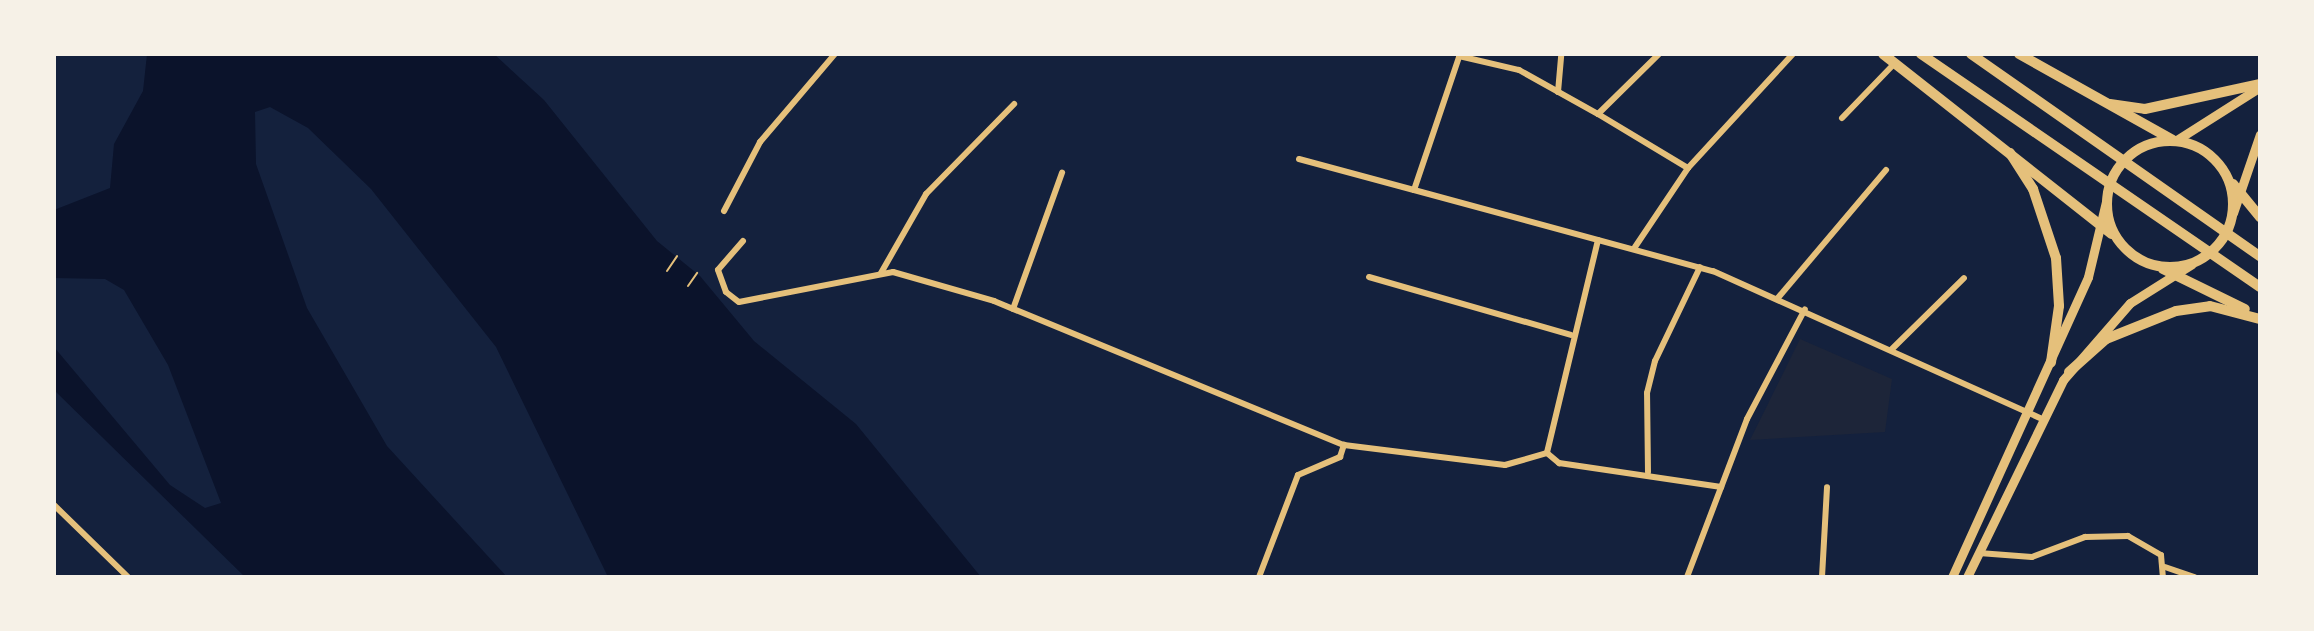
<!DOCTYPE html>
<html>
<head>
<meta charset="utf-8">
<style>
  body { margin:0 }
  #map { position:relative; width:2314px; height:631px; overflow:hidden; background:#14213d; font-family:"Nunito Sans",sans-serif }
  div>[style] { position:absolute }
  .green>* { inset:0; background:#1d2539 }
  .water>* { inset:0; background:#0b132b }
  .path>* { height:2px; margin:-1px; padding:0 1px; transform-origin:1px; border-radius:1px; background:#e5c07b }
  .minor>* { height:6px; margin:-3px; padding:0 3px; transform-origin:3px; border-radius:3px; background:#e5c07b }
  .secondary>* { height:9px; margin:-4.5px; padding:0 4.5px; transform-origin:4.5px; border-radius:4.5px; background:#e5c07b }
  .trunk>* { height:10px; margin:-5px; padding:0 5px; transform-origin:5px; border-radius:5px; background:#e5c07b }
  .trunk>.ring { margin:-5px; padding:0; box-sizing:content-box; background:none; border:10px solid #e5c07b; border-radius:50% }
  span { translate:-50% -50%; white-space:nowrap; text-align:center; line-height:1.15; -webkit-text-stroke:6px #f6f1e7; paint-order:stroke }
  .frame { position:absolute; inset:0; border:56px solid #f6f1e7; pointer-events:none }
</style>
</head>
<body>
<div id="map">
  <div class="green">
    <div style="clip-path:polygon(1800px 339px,1892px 379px,1885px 432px,1750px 440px)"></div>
  </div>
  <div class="water">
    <div style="clip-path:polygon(147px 54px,494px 54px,544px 100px,657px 241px,700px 276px,754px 341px,856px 424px,981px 577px,608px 577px,496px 347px,371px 189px,308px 128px,270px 107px,255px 112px,256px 164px,307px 308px,387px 446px,507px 577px,245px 577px,54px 390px,54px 347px,170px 485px,205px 508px,221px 503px,168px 365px,124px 290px,105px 279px,54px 278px,54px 210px,110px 188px,114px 144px,143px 91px)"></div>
  </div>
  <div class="path">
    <div style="left:667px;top:271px;width:18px;rotate:-56deg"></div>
    <div style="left:688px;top:286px;width:16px;rotate:-55deg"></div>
  </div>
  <div class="minor">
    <div style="left:1459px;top:56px;width:62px;rotate:13.1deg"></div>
    <div style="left:1519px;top:70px;width:90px;rotate:29.1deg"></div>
    <div style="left:1598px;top:114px;width:86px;rotate:-44.5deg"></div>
    <div style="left:1558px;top:92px;width:38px;rotate:-85deg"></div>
    <div style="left:1598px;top:114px;width:105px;rotate:31deg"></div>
    <div style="left:1842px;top:118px;width:76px;rotate:-46.1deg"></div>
    <div style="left:1299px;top:159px;width:119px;rotate:15.1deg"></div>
    <div style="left:1414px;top:190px;width:144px;rotate:-71.3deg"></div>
    <div style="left:1414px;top:190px;width:310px;rotate:15.2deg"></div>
    <div style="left:1713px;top:271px;width:359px;rotate:24.2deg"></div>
    <div style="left:724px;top:211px;width:78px;rotate:-62.4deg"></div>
    <div style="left:760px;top:142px;width:116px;rotate:-49.6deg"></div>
    <div style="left:1598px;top:240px;width:219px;rotate:103.5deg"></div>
    <div style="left:1547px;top:453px;width:16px;rotate:40deg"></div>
    <div style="left:1559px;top:463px;width:164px;rotate:8.4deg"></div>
    <div style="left:743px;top:241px;width:38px;rotate:131deg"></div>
    <div style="left:718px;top:270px;width:23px;rotate:70deg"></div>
    <div style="left:726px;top:292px;width:16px;rotate:38deg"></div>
    <div style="left:739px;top:302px;width:157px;rotate:-11deg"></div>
    <div style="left:893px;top:272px;width:105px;rotate:16deg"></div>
    <div style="left:994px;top:301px;width:378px;rotate:22.4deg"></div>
    <div style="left:1344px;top:445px;width:162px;rotate:7.1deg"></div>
    <div style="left:1505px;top:465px;width:44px;rotate:-15.9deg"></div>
    <div style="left:1635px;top:247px;width:95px;rotate:-56.1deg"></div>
    <div style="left:1688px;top:168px;width:155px;rotate:-47.4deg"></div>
    <div style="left:881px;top:273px;width:91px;rotate:-60.3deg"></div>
    <div style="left:926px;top:194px;width:126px;rotate:-45.6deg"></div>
    <div style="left:1369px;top:277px;width:210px;rotate:16deg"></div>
    <div style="left:1777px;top:299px;width:169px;rotate:-49.8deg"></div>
    <div style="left:1013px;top:309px;width:145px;rotate:-70.2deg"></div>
    <div style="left:1892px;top:349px;width:101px;rotate:-44.6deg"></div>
    <div style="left:1648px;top:472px;width:79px;rotate:-90.7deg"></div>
    <div style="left:1647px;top:393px;width:33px;rotate:-76deg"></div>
    <div style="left:1655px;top:361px;width:104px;rotate:-64.4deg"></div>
    <div style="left:54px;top:505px;width:103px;rotate:44.2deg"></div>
    <div style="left:1979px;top:553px;width:53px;rotate:4.3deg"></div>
    <div style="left:2032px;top:557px;width:57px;rotate:-20.7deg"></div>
    <div style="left:2085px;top:537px;width:43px;rotate:-1.3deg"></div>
    <div style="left:2128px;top:536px;width:38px;rotate:30deg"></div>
    <div style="left:2161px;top:555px;width:22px;rotate:85deg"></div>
    <div style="left:2165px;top:567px;width:31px;rotate:19deg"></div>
    <div style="left:1259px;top:577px;width:109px;rotate:-69.1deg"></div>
    <div style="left:1298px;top:475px;width:46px;rotate:-23.2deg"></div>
    <div style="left:1340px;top:457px;width:13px;rotate:-72deg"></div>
    <div style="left:1687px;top:577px;width:169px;rotate:-69.2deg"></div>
    <div style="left:1747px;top:419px;width:124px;rotate:-62.2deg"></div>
    <div style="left:1822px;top:577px;width:90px;rotate:-86.8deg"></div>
  </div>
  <div class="secondary">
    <div style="left:2175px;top:141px;width:101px;rotate:-32.4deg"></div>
    <div style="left:2233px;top:213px;width:83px;rotate:-71.1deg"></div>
    <div style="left:1952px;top:577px;width:329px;rotate:-65.6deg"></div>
    <div style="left:2088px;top:277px;width:82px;rotate:-76.6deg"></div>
    <div style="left:1967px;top:577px;width:219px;rotate:-64deg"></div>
    <div style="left:2063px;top:380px;width:102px;rotate:-49deg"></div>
    <div style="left:2130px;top:303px;width:73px;rotate:-32.2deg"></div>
  </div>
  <div class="trunk">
    <div style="left:1883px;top:54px;width:291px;rotate:38.2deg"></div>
    <div style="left:1921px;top:54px;width:411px;rotate:34.5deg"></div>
    <div style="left:1971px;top:54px;width:353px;rotate:35deg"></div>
    <div style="left:2019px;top:54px;width:176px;rotate:29.2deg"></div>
    <div style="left:2110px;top:104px;width:35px;rotate:8deg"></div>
    <div style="left:2145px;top:109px;width:118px;rotate:-12.3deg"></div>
    <div class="ring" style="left:2107px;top:141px;width:116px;height:116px"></div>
    <div style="left:2010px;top:153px;width:43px;rotate:57.4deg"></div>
    <div style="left:2033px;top:189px;width:73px;rotate:71.6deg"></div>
    <div style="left:2056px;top:258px;width:48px;rotate:86.4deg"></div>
    <div style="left:2059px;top:306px;width:57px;rotate:98.1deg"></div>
    <div style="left:2233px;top:184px;width:43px;rotate:50.7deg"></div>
    <div style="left:2163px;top:269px;width:91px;rotate:26deg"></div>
    <div style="left:2069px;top:372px;width:50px;rotate:-41.7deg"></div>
    <div style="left:2106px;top:339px;width:75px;rotate:-21.8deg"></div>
    <div style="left:2176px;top:311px;width:34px;rotate:-8deg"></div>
    <div style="left:2210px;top:306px;width:52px;rotate:14.6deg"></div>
  </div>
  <div class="frame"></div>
</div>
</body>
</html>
